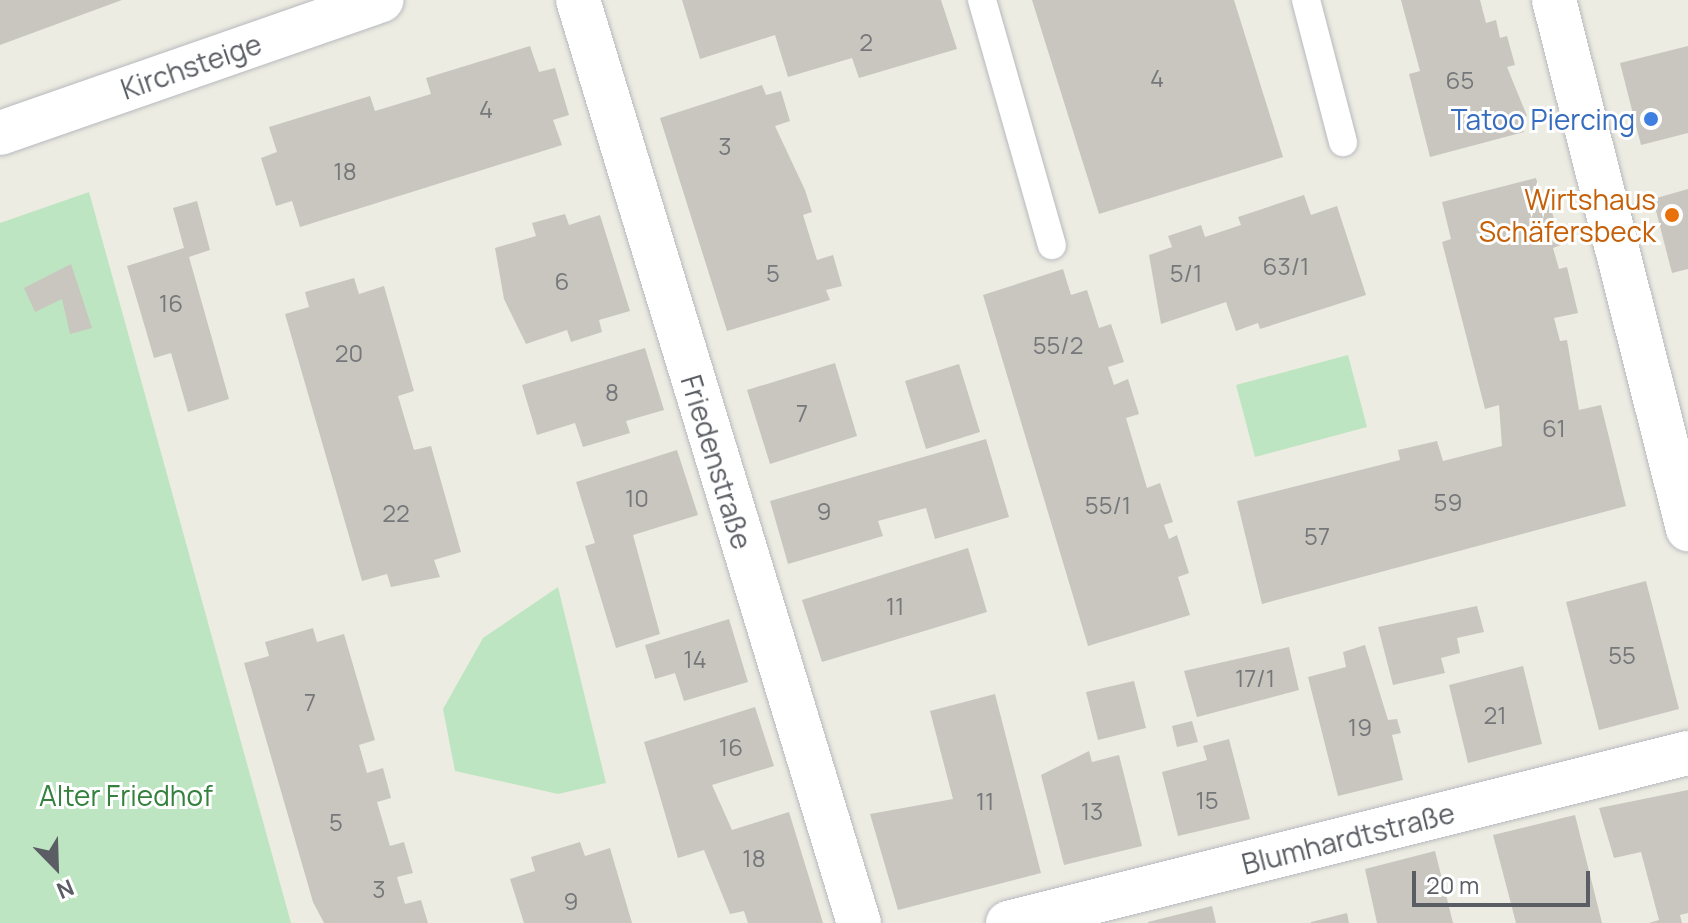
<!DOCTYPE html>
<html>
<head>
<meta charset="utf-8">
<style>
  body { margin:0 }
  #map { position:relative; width:1688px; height:923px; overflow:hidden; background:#edece2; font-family:Manrope,sans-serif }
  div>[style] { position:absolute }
  .green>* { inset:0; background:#bee5c1 }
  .building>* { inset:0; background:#c8c6bf }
  .roads { filter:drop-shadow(0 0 2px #b7b9be) drop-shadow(0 0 2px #b7b9be) }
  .lane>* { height:28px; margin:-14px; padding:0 14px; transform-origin:14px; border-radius:14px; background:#fff }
  .street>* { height:44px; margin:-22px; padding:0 22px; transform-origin:22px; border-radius:22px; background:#fff }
  .secondary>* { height:44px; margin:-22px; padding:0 22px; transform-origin:22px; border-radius:22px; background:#fff }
  .dots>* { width:22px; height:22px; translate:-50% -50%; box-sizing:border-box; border:4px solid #fff; border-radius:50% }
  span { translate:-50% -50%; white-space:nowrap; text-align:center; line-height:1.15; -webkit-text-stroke:6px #fff; paint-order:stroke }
  .number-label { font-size:24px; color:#76777a }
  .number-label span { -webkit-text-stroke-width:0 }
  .street-label { font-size:28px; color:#5a5d63 }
  .shop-label { font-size:28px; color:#366cbe }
  .right { translate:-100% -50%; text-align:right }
  .food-label { font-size:28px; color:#c56008 }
  .park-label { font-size:28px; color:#34813e }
  .north { position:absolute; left:16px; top:827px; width:80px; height:80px; -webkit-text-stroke:6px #fff; paint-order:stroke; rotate:157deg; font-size:22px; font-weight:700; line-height:32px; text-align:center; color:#5a5d63 }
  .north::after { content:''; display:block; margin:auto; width:28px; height:36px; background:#5a5d63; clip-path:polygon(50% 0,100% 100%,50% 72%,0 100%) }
  .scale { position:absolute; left:1412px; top:871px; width:178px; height:36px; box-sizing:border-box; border:4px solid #5a5d63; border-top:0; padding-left:10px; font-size:24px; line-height:28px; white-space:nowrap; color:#5a5d63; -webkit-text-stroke:6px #fff; paint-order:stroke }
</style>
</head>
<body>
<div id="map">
  <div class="green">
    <div style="clip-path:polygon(89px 192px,291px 923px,0 923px,0 223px)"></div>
    <div style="clip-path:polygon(1348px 355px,1367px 427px,1255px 457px,1236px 385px)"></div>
    <div style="clip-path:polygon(558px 587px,606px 783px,558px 794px,455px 771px,443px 709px,483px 638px)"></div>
  </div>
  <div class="building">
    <div style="clip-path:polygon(0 0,122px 0,0 45px)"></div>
    <div style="clip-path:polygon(682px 0,941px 0,957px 49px,859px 78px,852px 58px,788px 77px,775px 35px,700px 59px)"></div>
    <div style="clip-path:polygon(1032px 0,1234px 0,1283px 157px,1099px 214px)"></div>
    <div style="clip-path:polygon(1401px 0,1480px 0,1486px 23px,1496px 20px,1500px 38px,1507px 36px,1515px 65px,1507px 67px,1527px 116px,1519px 118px,1524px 132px,1430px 157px,1409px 74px,1420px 71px)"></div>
    <div style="clip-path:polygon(530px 46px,539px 72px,555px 68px,569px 115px,553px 120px,562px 145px,300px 227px,292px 201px,276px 206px,261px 158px,277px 152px,269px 127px,370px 96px,375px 111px,431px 94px,426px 78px)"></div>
    <div style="clip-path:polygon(1688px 46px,1688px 133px,1641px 145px,1620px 63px)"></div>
    <div style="clip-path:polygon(762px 85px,766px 95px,781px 91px,790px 121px,775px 126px,805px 190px,812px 212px,803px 215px,817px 260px,833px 255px,842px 286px,826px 290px,830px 300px,727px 331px,660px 118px)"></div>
    <div style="clip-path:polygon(1536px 178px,1543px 204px,1549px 201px,1561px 245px,1553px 248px,1559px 269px,1567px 267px,1578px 313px,1554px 318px,1560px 341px,1567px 340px,1579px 410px,1601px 405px,1626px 506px,1262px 604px,1237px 501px,1400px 460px,1398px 450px,1437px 441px,1443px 461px,1502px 446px,1499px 405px,1485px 409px,1442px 242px,1451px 239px,1442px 202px)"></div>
    <div style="clip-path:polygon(1688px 189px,1688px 269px,1672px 273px,1653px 199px)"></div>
    <div style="clip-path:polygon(1304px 195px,1311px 215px,1337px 206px,1366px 295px,1260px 329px,1258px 323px,1236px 331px,1226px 302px,1161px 324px,1149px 255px,1172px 247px,1168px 236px,1201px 225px,1205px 237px,1241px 225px,1238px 217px)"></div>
    <div style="clip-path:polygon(197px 201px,210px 250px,189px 257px,229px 399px,188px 412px,171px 353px,154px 358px,127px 266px,184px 248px,173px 208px)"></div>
    <div style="clip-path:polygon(565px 214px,569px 225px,600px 215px,630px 311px,599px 320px,602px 332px,571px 342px,567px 330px,526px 344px,504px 299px,495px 248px,536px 236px,532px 223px)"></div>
    <div style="clip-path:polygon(71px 264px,92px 328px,70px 334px,62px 299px,35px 312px,24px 288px)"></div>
    <div style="clip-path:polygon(1063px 269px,1071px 295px,1087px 290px,1099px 328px,1111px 324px,1124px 362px,1108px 367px,1114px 385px,1128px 379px,1139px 414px,1126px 418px,1147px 488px,1160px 483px,1173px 522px,1164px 525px,1169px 539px,1177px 535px,1189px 573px,1178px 577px,1190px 615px,1088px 646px,983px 295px)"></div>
    <div style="clip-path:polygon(354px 278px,359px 294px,384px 286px,414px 391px,398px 396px,414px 450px,431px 446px,461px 552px,434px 560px,440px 577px,391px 587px,387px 574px,362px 581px,285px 314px,309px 307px,305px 292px)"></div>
    <div style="clip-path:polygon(645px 348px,664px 410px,626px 421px,630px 433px,583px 447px,575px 423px,537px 435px,522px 385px)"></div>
    <div style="clip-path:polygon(835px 363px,857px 436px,770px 464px,747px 390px)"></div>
    <div style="clip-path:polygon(959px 364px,980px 432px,926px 449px,905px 381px)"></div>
    <div style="clip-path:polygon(986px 439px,1009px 517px,935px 539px,926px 508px,878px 521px,883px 536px,788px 564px,770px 501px)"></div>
    <div style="clip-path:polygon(677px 450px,698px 515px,633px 535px,660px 634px,616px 648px,585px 546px,595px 543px,576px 482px)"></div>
    <div style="clip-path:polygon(968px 548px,987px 612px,822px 662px,802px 600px)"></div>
    <div style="clip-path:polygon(1646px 581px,1679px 709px,1599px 730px,1566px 602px)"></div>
    <div style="clip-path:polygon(1477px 606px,1484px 632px,1457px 638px,1460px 653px,1441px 658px,1445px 673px,1393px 685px,1378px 627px)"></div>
    <div style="clip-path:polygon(729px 619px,748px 682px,684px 701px,675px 673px,655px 679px,645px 645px)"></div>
    <div style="clip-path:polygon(313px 628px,317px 642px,344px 634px,375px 740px,359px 745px,367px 773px,383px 768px,391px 798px,377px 802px,390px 846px,404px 842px,413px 873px,397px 877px,405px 904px,421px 900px,428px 923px,324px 923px,313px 902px,244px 663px,269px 656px,265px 642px)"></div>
    <div style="clip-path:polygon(1365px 645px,1388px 720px,1397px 719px,1401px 733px,1392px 735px,1403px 780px,1338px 796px,1308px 677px,1346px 667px,1343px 652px)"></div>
    <div style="clip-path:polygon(1289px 647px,1299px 690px,1197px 717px,1184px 671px)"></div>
    <div style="clip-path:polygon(1523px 666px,1542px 744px,1468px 763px,1449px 685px)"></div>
    <div style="clip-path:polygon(1134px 681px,1146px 728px,1098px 740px,1086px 692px)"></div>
    <div style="clip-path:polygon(995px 694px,1041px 873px,898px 910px,870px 814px,953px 799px,930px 711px)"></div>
    <div style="clip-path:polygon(755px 707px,774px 766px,712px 785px,732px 830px,789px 812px,823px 923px,748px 923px,744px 911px,730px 914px,704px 850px,678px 858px,644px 742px)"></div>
    <div style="clip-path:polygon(1192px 721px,1198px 742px,1177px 747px,1172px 726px)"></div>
    <div style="clip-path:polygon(1229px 739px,1250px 819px,1178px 836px,1162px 772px,1207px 760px,1203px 746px)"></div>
    <div style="clip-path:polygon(1089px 751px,1092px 762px,1119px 755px,1142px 846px,1064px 865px,1041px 775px)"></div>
    <div style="clip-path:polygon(1688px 790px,1688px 913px,1680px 915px,1682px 923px,1649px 923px,1659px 920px,1641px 852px,1614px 858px,1599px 808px)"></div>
    <div style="clip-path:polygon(1575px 815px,1602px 923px,1516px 923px,1493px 835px)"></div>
    <div style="clip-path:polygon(580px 842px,585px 856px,610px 848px,632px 923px,524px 923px,510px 879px,535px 871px,531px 857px)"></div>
    <div style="clip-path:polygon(1435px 851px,1453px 923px,1377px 923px,1365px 869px)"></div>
    <div style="clip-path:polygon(1212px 906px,1216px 923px,1148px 923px,1148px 922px)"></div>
    <div style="clip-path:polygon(1347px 913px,1349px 923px,1311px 923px,1311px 922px)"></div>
  </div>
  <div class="roads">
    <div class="lane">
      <div style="left:982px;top:0;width:255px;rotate:74.1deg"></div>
      <div style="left:1306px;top:0;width:147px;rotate:75.4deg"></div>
    </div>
    <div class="street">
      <div style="left:578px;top:0;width:965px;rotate:73.07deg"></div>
      <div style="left:0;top:133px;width:404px;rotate:-19.2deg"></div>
      <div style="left:1008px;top:923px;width:701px;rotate:-14.04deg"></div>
    </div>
    <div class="secondary">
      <div style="left:1554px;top:0;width:546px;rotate:75.79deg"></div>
    </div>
  </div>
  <div class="dots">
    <div style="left:1651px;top:119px;background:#3f7fe0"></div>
    <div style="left:1672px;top:215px;background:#e8710a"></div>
  </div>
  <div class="number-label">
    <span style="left:866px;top:42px">2</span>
    <span style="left:1157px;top:78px">4</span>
    <span style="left:1460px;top:80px">65</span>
    <span style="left:486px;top:109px">4</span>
    <span style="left:725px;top:146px">3</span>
    <span style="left:345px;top:171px">18</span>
    <span style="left:1286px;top:266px">63/1</span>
    <span style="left:773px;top:273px">5</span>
    <span style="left:1186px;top:273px">5/1</span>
    <span style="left:562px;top:281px">6</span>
    <span style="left:171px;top:303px">16</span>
    <span style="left:1058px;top:345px">55/2</span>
    <span style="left:349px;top:353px">20</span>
    <span style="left:612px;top:392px">8</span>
    <span style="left:802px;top:413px">7</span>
    <span style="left:1554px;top:428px">61</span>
    <span style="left:637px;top:498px">10</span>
    <span style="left:1448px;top:502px">59</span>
    <span style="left:1108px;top:505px">55/1</span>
    <span style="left:824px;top:511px">9</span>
    <span style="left:396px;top:513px">22</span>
    <span style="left:1317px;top:536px">57</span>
    <span style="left:895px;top:606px">11</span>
    <span style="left:1622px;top:655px">55</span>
    <span style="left:695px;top:659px">14</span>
    <span style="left:1255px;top:678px">17/1</span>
    <span style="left:310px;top:702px">7</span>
    <span style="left:1495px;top:715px">21</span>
    <span style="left:1360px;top:727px">19</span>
    <span style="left:731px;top:747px">16</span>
    <span style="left:1207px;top:800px">15</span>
    <span style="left:985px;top:801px">11</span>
    <span style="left:1092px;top:811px">13</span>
    <span style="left:336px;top:822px">5</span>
    <span style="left:754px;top:858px">18</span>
    <span style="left:379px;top:889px">3</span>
    <span style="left:571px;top:901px">9</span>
  </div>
  <div class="street-label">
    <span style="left:191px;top:66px;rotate:-19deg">Kirchsteige</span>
    <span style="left:717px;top:462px;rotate:73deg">Friedenstraße</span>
    <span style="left:1348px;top:838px;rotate:-14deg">Blumhardtstraße</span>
  </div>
  <div class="shop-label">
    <span class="right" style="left:1635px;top:119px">Tatoo Piercing</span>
  </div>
  <div class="food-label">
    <span class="right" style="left:1656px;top:215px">Wirtshaus<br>Schäfersbeck</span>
  </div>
  <div class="park-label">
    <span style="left:126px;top:795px">Alter Friedhof</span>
  </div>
  <div class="north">N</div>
  <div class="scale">20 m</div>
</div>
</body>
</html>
